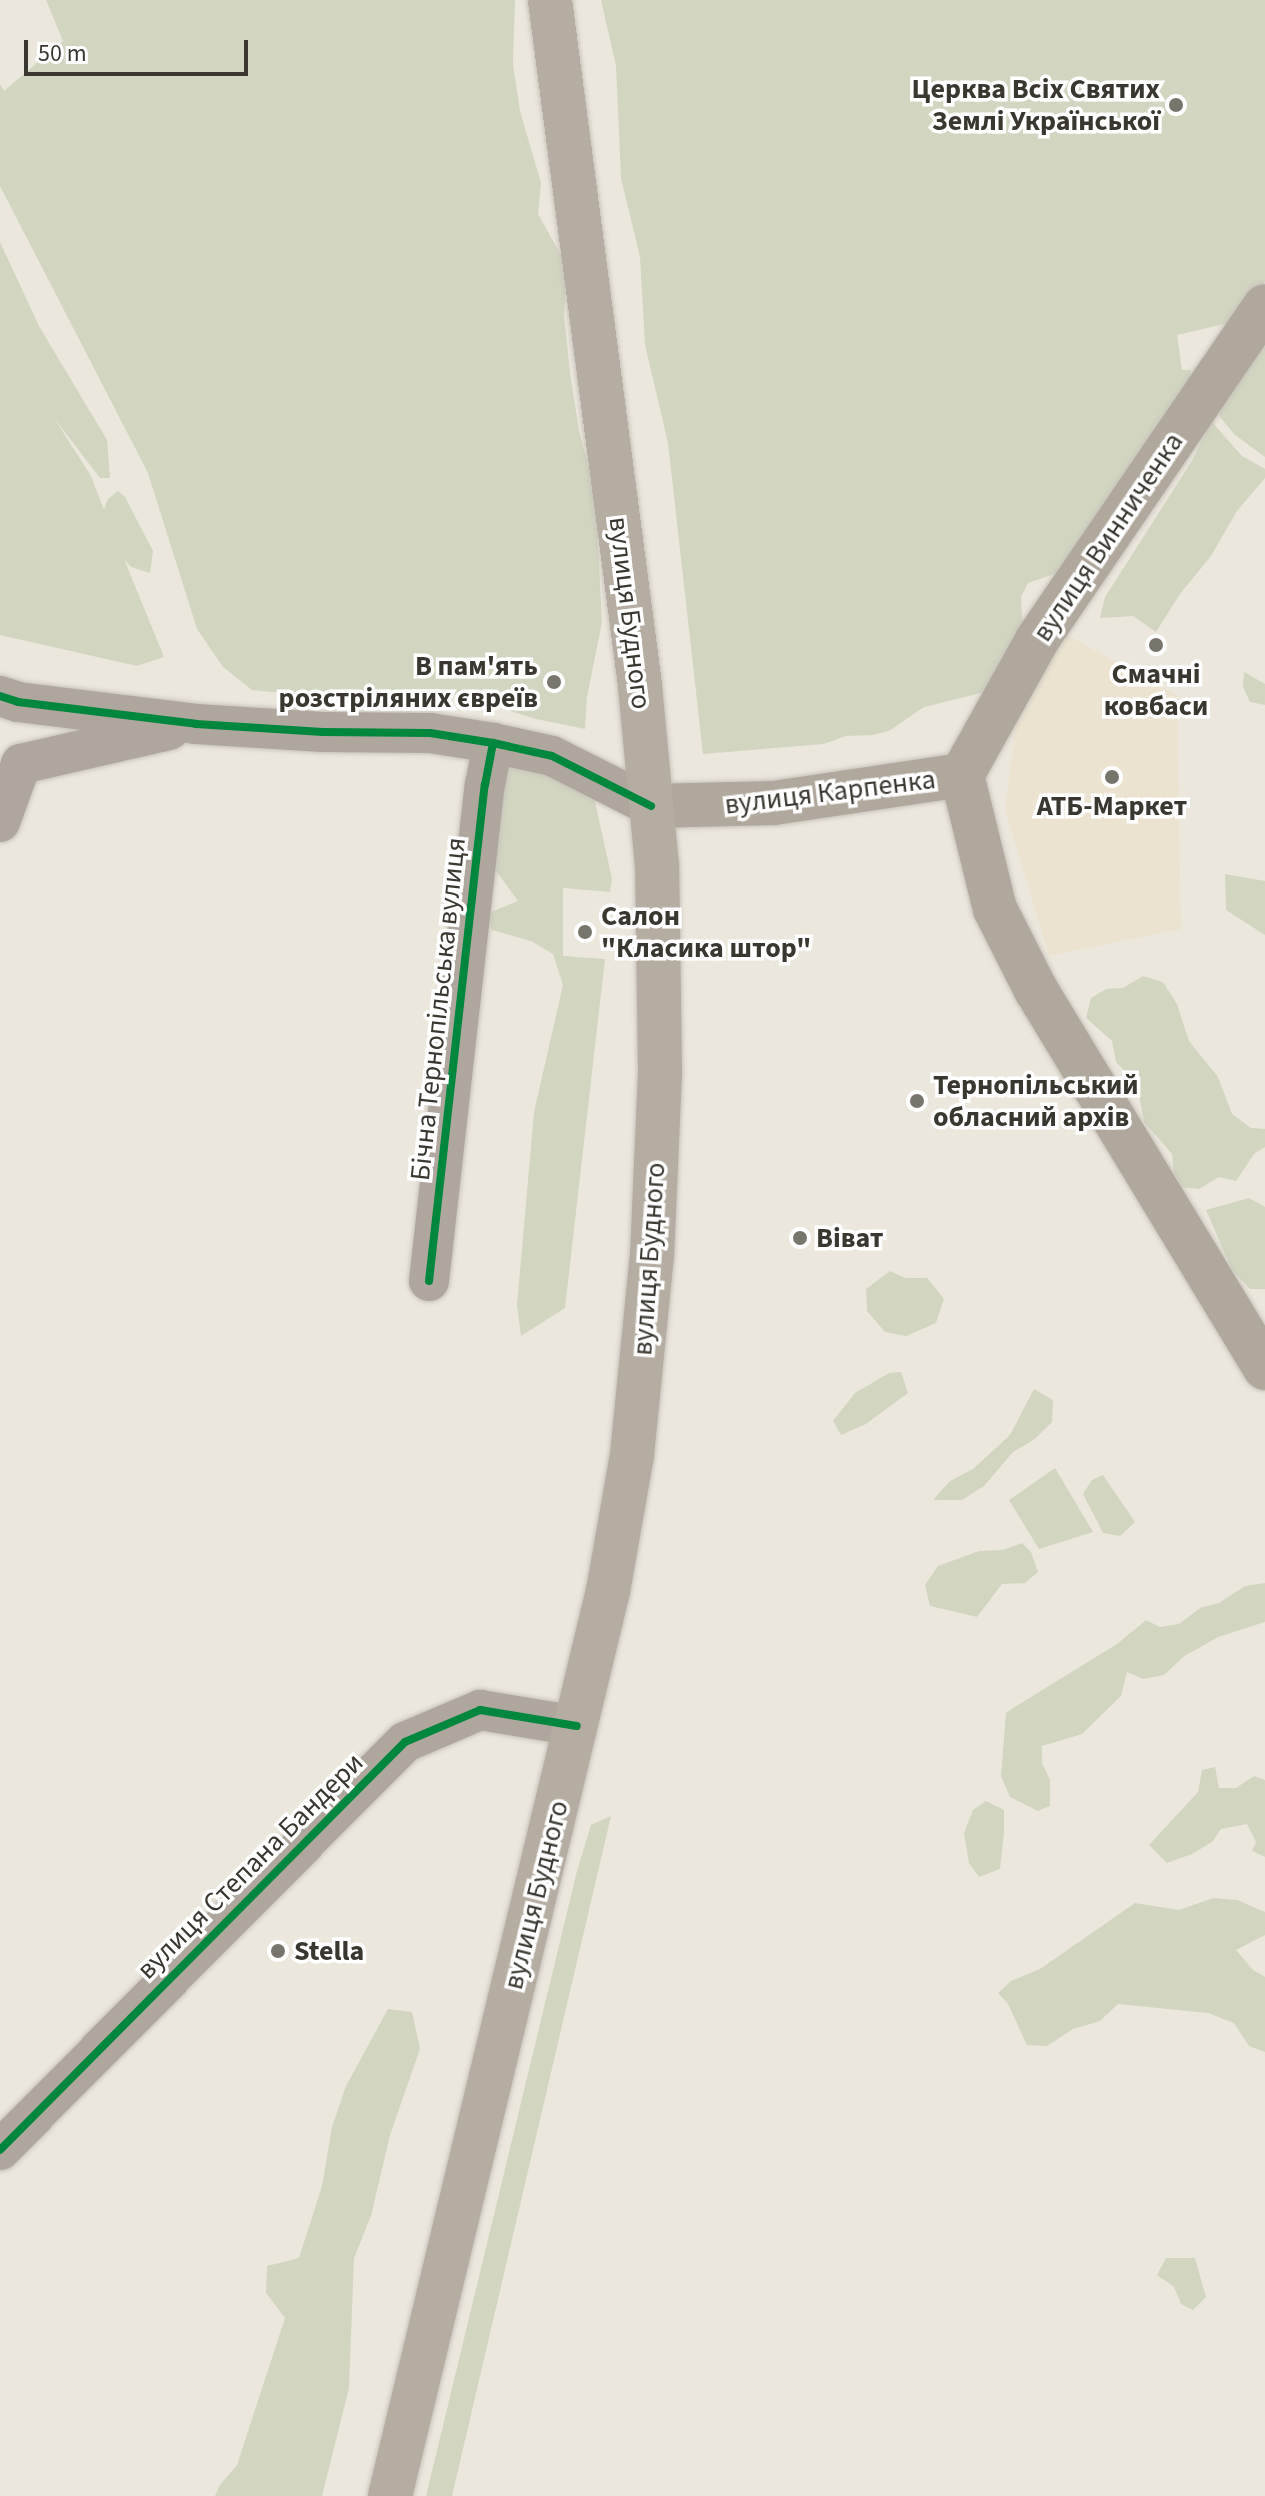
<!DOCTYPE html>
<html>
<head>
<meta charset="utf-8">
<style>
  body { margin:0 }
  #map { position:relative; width:1265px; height:2496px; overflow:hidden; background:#ece7dd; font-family:"Source Sans 3",sans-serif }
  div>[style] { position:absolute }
  .built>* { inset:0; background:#ebe3d0 }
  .green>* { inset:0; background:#d2d5c0 }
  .roads { filter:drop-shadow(0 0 2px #c7c3bc) drop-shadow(0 0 2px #c7c3bc) }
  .minor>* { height:40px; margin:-20px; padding:0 20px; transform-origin:20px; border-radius:20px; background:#afa79d }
  .major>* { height:44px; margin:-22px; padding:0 22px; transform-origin:22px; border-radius:22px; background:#b0a89c }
  .highway>* { height:44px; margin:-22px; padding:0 22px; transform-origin:22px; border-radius:22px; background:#b5ada1 }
  .cycleway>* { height:8px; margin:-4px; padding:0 4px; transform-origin:4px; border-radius:4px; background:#00873e }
  .dots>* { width:22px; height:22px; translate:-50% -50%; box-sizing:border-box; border:4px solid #fff; border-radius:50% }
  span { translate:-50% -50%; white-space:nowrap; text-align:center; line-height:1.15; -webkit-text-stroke:7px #fff; paint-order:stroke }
  .poi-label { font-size:28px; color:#3a3730; font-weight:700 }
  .right { translate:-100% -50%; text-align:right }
  .left { translate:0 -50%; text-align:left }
  .street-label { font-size:28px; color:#3a3730 }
  .scale { position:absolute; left:24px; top:40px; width:224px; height:36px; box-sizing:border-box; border:4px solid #3a3730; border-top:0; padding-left:10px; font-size:24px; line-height:28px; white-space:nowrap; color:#3a3730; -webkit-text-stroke:6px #fff; paint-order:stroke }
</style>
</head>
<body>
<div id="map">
  <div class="built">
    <div style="clip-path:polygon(1061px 632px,1177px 695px,1181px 929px,1049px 956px,1005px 809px,1017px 718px)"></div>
  </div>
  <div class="green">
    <div style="clip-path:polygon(46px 0,515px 0,513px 64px,520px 111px,541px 183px,538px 214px,567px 266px,564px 315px,570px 373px,579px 431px,595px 490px,602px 622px,587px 697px,585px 729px,536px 719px,437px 689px,283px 693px,252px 690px,223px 667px,197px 629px,148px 473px,0 186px,0 84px,4px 91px,63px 41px)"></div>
    <div style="clip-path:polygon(601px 0,1265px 0,1265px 281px,1256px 297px,1229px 323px,1177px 335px,1182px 370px,1190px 370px,1196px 386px,1078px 566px,1028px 583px,1021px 597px,1023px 637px,997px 689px,924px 707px,889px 731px,873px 735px,846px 736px,824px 744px,703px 754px,668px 443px,645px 345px,640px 257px,621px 178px,616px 66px)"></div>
    <div style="clip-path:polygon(0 242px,39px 326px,107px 440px,110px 478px,100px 478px,54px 418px,91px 476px,104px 510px,108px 499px,118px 491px,125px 497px,153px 551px,150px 573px,131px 567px,124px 559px,164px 657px,137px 666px,0 635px)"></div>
    <div style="clip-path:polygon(1265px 333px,1265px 457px,1234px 434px,1219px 416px,1225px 388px)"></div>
    <div style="clip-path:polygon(1211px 421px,1242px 456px,1265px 469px,1265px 478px,1237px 511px,1211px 556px,1180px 594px,1156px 632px,1133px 616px,1100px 618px,1105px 597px,1193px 459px)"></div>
    <div style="clip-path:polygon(1244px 672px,1265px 684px,1265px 705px,1250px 702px,1243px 687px)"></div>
    <div style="clip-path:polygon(515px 761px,594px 797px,612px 879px,610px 892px,563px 888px,563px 956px,605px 959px,565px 1308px,521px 1336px,517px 1305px,534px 1112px,563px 985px,553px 954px,531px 941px,492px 930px,486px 914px,518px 901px,493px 867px,502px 763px)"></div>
    <div style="clip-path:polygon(1225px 874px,1265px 881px,1265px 935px,1226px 910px)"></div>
    <div style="clip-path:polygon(1143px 976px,1163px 982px,1177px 1004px,1189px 1041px,1218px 1077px,1232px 1114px,1251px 1128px,1265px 1129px,1265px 1147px,1254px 1154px,1236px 1181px,1219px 1177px,1199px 1189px,1182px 1187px,1174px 1173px,1172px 1154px,1144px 1122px,1137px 1084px,1116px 1062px,1112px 1041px,1086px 1018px,1091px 998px,1106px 989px,1123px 988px)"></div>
    <div style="clip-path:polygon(1249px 1198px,1265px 1207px,1265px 1289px,1250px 1289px,1232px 1270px,1206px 1210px)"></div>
    <div style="clip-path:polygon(890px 1271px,905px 1278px,927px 1278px,944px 1299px,936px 1323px,906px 1336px,885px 1332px,867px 1311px,866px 1289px)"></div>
    <div style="clip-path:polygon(901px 1372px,908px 1393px,866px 1424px,841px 1435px,833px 1421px,855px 1393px,889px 1373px)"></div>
    <div style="clip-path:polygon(1034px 1389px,1053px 1400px,1052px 1422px,1035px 1439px,1013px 1452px,984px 1486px,962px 1500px,933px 1500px,950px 1481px,973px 1469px,1010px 1435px)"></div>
    <div style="clip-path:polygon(1055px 1468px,1093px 1532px,1039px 1549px,1009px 1500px)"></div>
    <div style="clip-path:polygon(1103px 1475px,1135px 1522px,1120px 1536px,1103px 1533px,1083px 1494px,1092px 1480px)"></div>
    <div style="clip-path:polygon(1022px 1543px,1031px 1552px,1038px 1572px,1025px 1583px,1002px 1584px,977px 1617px,930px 1606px,925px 1585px,938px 1566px,979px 1551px,1003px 1550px)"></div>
    <div style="clip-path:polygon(1265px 1583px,1265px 1622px,1218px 1637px,1183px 1657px,1164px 1675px,1143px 1679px,1127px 1672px,1121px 1696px,1082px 1734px,1042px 1746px,1042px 1763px,1050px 1780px,1050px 1806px,1038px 1811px,1010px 1797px,1001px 1776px,1006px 1713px,1013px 1708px,1117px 1644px,1146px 1620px,1160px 1627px,1179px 1624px,1200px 1608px,1219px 1603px,1245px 1586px)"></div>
    <div style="clip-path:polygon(1215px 1767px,1219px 1788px,1236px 1788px,1254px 1776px,1265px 1780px,1265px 1857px,1252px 1851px,1256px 1842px,1247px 1824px,1221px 1829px,1212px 1842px,1192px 1854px,1167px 1863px,1149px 1845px,1198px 1792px,1202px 1770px)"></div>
    <div style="clip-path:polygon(986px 1801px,1004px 1810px,1004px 1833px,1000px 1869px,979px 1877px,969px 1863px,964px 1833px,973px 1810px)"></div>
    <div style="clip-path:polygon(611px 1816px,452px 2496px,426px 2496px,577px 1871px,591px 1825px)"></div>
    <div style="clip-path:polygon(1213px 1898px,1237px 1900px,1265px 1912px,1265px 1935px,1236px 1950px,1253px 1970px,1265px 1977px,1265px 2052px,1249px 2046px,1234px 2023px,1208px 2013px,1118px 2004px,1100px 2021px,1073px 2029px,1047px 2046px,1027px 2045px,1008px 2004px,998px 1993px,1011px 1981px,1040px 1969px,1135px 1903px,1179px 1910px)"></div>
    <div style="clip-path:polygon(388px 2009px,412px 2012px,420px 2049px,390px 2135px,371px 2216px,354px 2258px,349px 2388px,322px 2496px,215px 2496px,220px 2485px,237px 2465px,285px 2318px,266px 2293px,267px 2266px,299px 2258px,322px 2186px,332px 2127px,346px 2086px)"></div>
    <div style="clip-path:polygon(1166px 2258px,1195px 2258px,1206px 2297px,1193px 2310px,1181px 2304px,1174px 2287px,1157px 2275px)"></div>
  </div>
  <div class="roads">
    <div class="minor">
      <div style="left:0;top:696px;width:19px;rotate:18deg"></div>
      <div style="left:18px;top:702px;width:179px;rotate:7deg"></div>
      <div style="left:196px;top:724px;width:127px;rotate:3.6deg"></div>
      <div style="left:323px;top:732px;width:107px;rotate:0.5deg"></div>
      <div style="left:430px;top:733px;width:64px;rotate:9deg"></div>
      <div style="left:493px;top:743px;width:60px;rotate:12.4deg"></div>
      <div style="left:552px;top:756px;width:111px;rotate:26.8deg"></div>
      <div style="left:0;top:822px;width:62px;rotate:-70.1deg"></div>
      <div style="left:21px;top:764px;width:152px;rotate:-12.9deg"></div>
      <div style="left:429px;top:1281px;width:499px;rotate:-83.6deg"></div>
      <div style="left:485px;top:785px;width:43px;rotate:-79.2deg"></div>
      <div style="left:0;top:2150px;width:575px;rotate:-45.21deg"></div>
      <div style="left:405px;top:1742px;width:82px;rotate:-23.1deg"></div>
      <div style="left:480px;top:1710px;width:98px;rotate:9.4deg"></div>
    </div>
    <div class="major">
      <div style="left:962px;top:775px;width:138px;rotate:76.2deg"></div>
      <div style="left:995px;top:909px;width:91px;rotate:63.2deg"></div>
      <div style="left:1036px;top:990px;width:442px;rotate:58.8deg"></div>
      <div style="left:962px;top:775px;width:154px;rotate:-60.9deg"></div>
      <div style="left:1037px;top:640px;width:404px;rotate:-55.7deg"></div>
      <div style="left:651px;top:806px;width:123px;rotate:-1.4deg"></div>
      <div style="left:774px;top:803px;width:190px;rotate:-8.5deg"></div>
    </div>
    <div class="highway">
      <div style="left:390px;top:2496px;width:931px;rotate:-76.46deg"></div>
      <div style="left:608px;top:1591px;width:138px;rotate:-80deg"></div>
      <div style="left:632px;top:1455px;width:200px;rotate:-84.3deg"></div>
      <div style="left:652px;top:1256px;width:184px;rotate:-87.5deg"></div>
      <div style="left:660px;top:1072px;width:206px;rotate:-90.8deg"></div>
      <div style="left:657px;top:866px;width:182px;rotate:-95.4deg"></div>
      <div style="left:640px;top:685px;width:691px;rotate:-97.49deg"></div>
    </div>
  </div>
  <div class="cycleway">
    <div style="left:0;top:696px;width:19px;rotate:18deg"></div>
    <div style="left:18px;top:702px;width:179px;rotate:7deg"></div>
    <div style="left:196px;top:724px;width:127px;rotate:3.6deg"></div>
    <div style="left:323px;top:732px;width:107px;rotate:0.5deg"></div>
    <div style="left:430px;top:733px;width:64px;rotate:9deg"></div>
    <div style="left:493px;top:743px;width:60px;rotate:12.4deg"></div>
    <div style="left:552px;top:756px;width:111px;rotate:26.8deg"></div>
    <div style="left:429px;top:1281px;width:499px;rotate:-83.6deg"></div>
    <div style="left:485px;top:785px;width:43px;rotate:-79.2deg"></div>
    <div style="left:0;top:2150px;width:575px;rotate:-45.21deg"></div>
    <div style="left:405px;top:1742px;width:82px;rotate:-23.1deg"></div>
    <div style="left:480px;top:1710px;width:98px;rotate:9.4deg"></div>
  </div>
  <div class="dots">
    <div style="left:1176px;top:105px;background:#78756d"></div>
    <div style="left:1156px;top:645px;background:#78756d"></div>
    <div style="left:554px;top:682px;background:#78756d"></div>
    <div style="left:1112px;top:777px;background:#78756d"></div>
    <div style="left:585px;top:932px;background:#78756d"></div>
    <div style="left:917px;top:1101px;background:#78756d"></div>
    <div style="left:800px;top:1238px;background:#78756d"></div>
    <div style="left:278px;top:1951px;background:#78756d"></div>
  </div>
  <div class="poi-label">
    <span class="right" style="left:1160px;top:105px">Церква Всіх Святих<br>Землі Української</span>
    <span class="right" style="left:538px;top:682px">В пам'ять<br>розстріляних євреїв</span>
    <span style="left:1156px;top:690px">Смачні<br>ковбаси</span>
    <span style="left:1112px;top:806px">АТБ-Маркет</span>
    <span class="left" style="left:601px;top:932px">Салон<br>"Класика штор"</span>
    <span class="left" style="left:933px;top:1101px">Тернопільський<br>обласний архів</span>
    <span class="left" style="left:816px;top:1238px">Віват</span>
    <span class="left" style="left:294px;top:1951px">Stella</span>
  </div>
  <div class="street-label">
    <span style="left:1108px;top:537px;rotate:-56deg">вулиця Винниченка</span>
    <span style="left:630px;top:613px;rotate:83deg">вулиця Будного</span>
    <span style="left:830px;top:792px;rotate:-7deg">вулиця Карпенка</span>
    <span style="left:438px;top:1009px;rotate:-84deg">Бічна Тернопільська вулиця</span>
    <span style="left:649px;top:1259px;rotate:-86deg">вулиця Будного</span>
    <span style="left:250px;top:1866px;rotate:-45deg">вулиця Степана Бандери</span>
    <span style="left:536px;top:1895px;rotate:-76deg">вулиця Будного</span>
  </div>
  <div class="scale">50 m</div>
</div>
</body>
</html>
